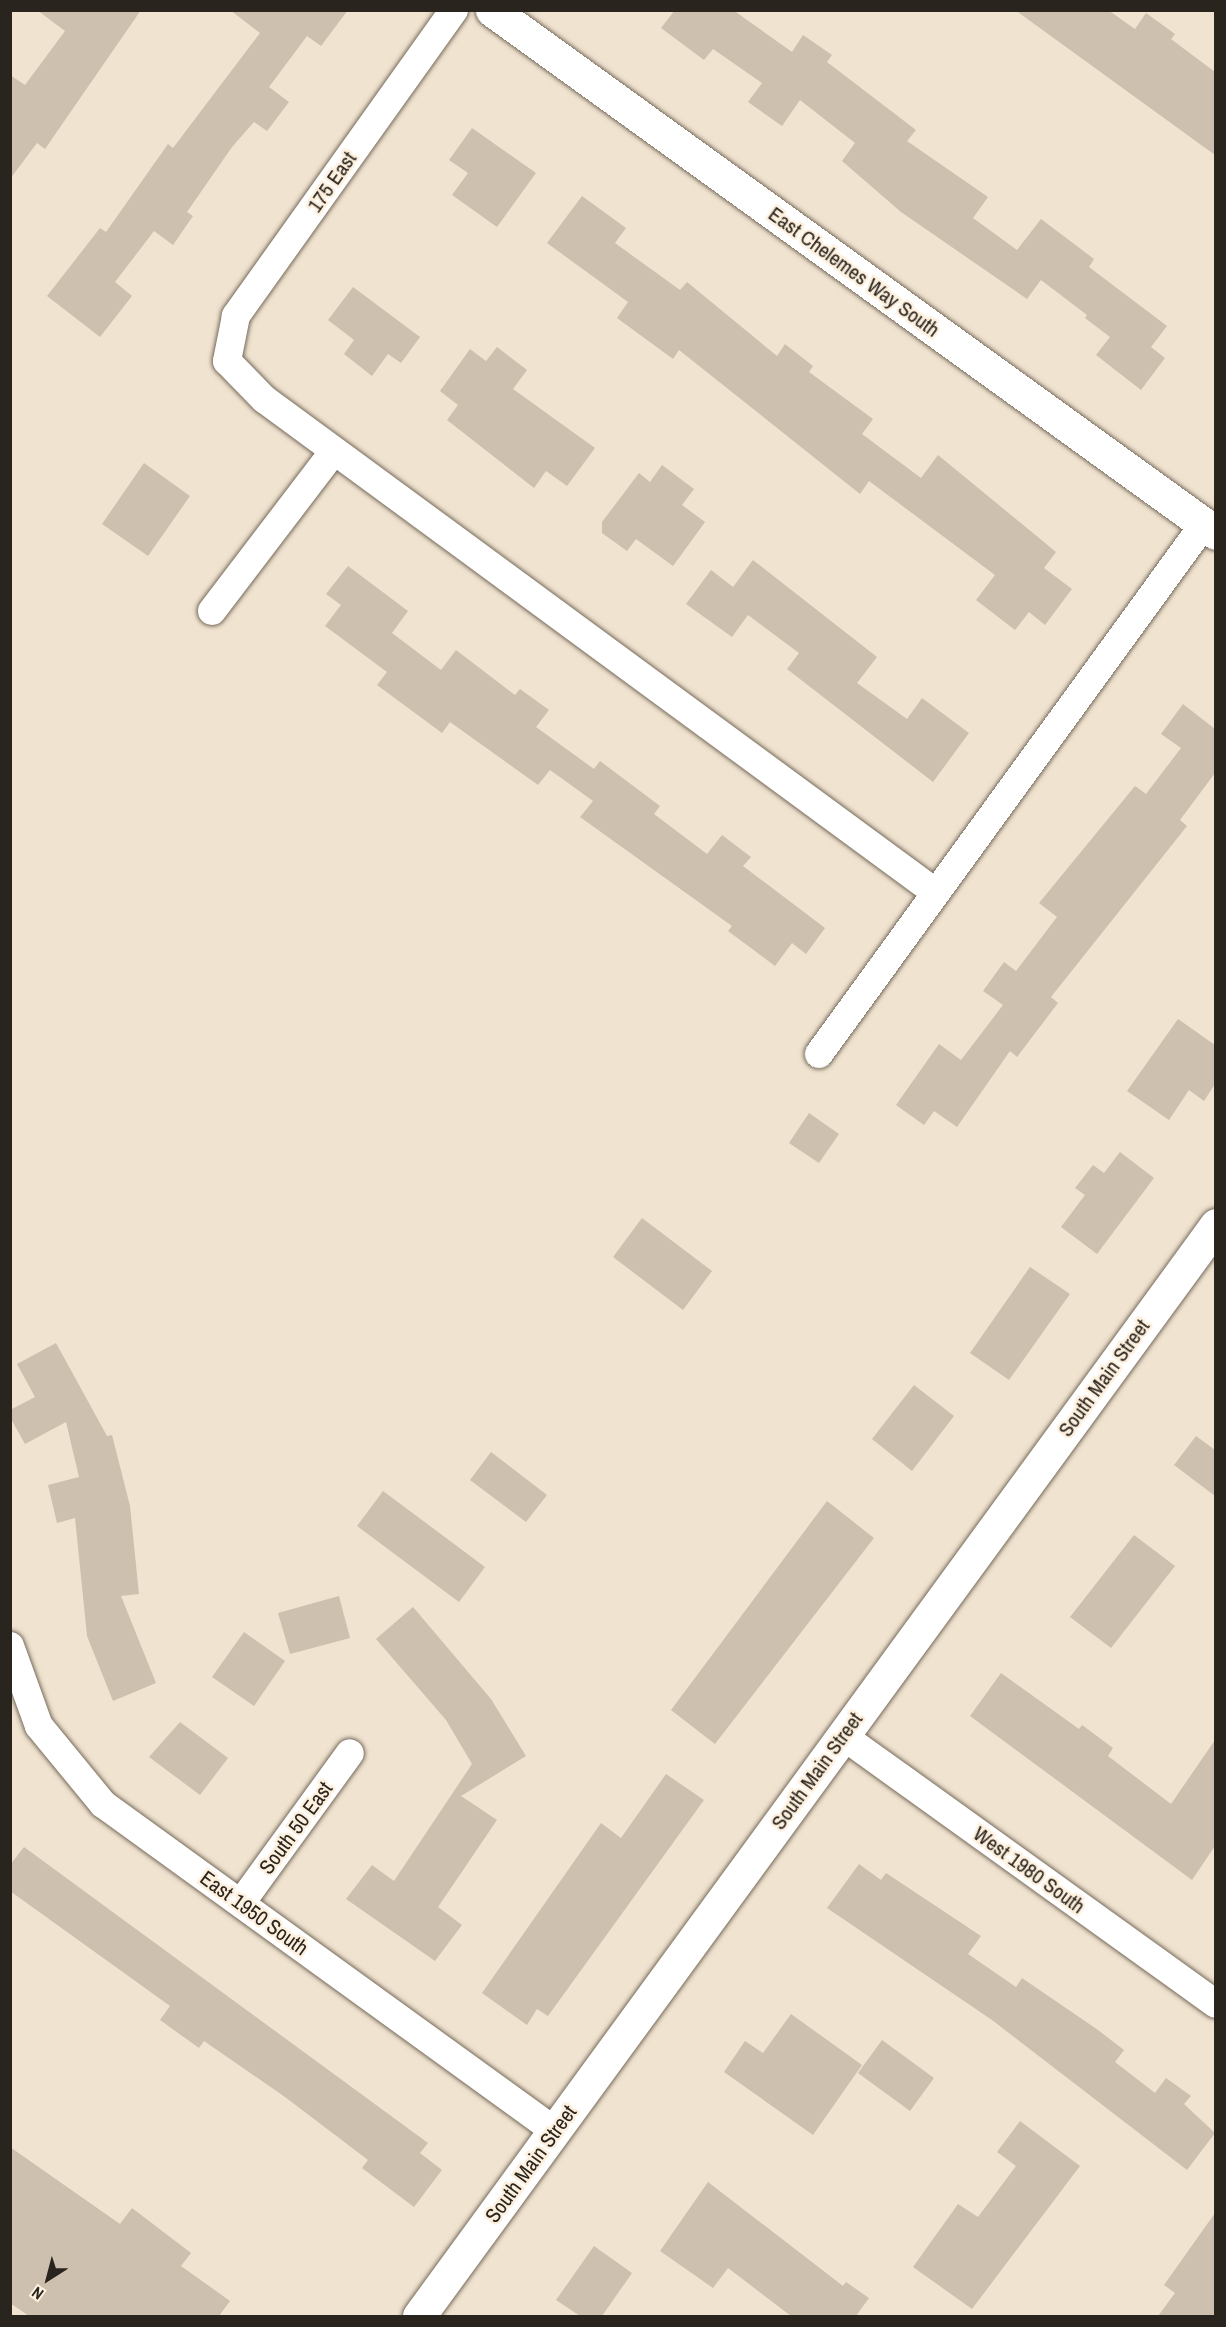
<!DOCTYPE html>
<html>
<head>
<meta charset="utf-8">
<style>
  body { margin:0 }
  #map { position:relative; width:1226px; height:2327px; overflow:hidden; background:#f0e3d0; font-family:"Archivo Narrow",sans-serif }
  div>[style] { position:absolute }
  .building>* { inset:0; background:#cdc0ae }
  .roads { filter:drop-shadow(0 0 2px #766a5a) drop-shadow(0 0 2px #766a5a) }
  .minor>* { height:28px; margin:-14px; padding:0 14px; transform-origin:14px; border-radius:14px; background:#fff }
  .tertiary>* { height:33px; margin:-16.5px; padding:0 16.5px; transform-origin:16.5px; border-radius:16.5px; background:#fff }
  span { translate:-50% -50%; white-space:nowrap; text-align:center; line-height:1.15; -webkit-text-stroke:5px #fef0de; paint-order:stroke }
  .street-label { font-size:21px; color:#29241d }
  .frame { position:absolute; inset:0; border:12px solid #29241d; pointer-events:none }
  .north { position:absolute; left:18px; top:2249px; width:60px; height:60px; -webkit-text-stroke:4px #fef0de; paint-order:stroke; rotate:216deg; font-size:16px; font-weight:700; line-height:24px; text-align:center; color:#29241d }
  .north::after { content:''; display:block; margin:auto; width:21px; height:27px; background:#29241d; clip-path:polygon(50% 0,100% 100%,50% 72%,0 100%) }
</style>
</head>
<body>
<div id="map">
  <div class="building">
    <div style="clip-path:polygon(37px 10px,141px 10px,45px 149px,37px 143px,10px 179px,10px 75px,25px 85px,65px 31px)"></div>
    <div style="clip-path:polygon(230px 10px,348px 10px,321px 46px,307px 36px,269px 87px,289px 102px,267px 131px,254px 122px,232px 147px,187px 212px,193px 216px,173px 245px,154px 231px,115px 282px,132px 296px,100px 337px,47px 296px,100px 228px,106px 232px,168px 144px,173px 148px,260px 33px)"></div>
    <div style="clip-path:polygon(675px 10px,733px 10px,792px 52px,803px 35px,832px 55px,827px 62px,916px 130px,907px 141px,988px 197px,973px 218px,1017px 250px,1041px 219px,1094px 259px,1089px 267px,1167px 326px,1151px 347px,1165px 358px,1141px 390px,1096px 355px,1110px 337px,1085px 318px,1087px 315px,1041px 280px,1027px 299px,901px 212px,842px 161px,855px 143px,800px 100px,782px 126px,748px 102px,762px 83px,713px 49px,704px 60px,661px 28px)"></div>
    <div style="clip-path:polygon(1015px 10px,1108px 10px,1135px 29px,1146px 13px,1175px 34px,1171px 39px,1215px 72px,1215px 155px)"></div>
    <div style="clip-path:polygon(472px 128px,536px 173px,497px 227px,452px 195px,468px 173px,449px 160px)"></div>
    <div style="clip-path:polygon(582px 196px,626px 228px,615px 243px,680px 290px,687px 282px,777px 356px,785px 344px,813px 366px,809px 372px,873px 419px,862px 434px,921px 478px,938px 455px,1056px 552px,1044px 568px,1072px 589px,1045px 625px,1029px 612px,1015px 630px,976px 600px,995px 575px,869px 481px,860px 494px,679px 350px,673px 359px,617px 318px,628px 302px,547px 243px)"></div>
    <div style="clip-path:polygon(353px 287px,420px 337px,401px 363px,388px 354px,372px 376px,344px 354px,354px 340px,328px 320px)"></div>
    <div style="clip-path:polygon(497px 347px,527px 370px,513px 389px,595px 448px,567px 486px,546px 471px,534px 488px,447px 420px,458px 405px,440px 391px,470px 349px,486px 361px)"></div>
    <div style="clip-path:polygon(144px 463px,190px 496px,148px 556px,102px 524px)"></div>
    <div style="clip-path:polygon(662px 465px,694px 489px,682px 505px,705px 522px,673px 566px,636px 539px,627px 551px,602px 533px,602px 522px,639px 473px,650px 482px)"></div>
    <div style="clip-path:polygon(753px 560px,877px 657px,857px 683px,907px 719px,922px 698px,969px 733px,933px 782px,787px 669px,799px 653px,748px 615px,732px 637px,686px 604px,711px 570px,733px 587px)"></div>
    <div style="clip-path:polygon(348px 566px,408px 611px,392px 633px,441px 670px,456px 650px,515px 695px,520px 689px,549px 710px,536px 727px,594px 769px,600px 761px,660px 806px,654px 814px,707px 854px,722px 835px,751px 857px,743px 866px,825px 928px,806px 954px,792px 943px,775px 966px,728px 931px,732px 926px,580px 817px,593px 801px,550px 770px,538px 785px,450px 722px,442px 733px,377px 685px,387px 672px,325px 626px,341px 605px,326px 594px)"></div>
    <div style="clip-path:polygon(1183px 704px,1215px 729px,1215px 773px,1180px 820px,1187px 826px,1051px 997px,1058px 1003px,1017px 1057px,1010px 1051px,957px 1127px,934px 1111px,924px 1125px,896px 1105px,939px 1044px,961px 1060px,1003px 1005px,983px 991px,1004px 962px,1016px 971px,1057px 917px,1039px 903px,1135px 786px,1146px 794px,1181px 748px,1161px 734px)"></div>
    <div style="clip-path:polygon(1178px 1019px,1215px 1045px,1215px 1084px,1204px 1101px,1189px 1090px,1169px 1120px,1127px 1091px)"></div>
    <div style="clip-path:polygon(809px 1113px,839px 1134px,819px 1163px,789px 1143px)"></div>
    <div style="clip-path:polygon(1120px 1152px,1154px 1178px,1097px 1254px,1061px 1227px,1085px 1195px,1075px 1188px,1093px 1165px,1104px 1173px)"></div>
    <div style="clip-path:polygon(642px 1218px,712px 1271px,683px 1310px,613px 1257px)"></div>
    <div style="clip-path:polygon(1030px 1267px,1070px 1294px,1009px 1380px,970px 1353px)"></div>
    <div style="clip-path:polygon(56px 1343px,107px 1436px,112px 1435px,130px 1506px,139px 1594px,121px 1596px,156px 1683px,113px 1701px,87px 1636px,75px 1518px,57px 1523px,48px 1485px,79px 1477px,66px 1422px,25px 1444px,10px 1417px,10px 1410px,35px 1397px,17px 1364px)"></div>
    <div style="clip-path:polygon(914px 1385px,954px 1416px,912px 1471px,872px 1439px)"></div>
    <div style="clip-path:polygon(1196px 1436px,1215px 1450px,1215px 1496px,1174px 1465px)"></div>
    <div style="clip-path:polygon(491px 1452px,547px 1495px,526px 1522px,470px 1480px)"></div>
    <div style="clip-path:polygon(383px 1491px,485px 1567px,459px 1602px,357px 1526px)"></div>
    <div style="clip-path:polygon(827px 1501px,874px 1538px,715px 1744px,671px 1710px)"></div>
    <div style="clip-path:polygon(1134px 1535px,1175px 1566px,1111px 1648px,1070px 1617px)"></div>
    <div style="clip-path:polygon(339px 1596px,350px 1638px,290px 1654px,278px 1613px)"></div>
    <div style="clip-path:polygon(413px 1607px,491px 1699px,526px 1756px,461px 1796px,497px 1820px,438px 1907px,462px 1925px,435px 1961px,346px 1899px,372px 1865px,394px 1881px,472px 1764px,446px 1720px,376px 1639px)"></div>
    <div style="clip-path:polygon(244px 1632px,285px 1661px,254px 1706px,212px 1677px)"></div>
    <div style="clip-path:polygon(1001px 1673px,1079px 1729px,1082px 1725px,1113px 1748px,1108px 1756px,1171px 1804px,1215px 1740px,1215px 1846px,1192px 1880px,970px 1716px)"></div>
    <div style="clip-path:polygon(180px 1722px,228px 1758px,200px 1795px,149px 1757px)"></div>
    <div style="clip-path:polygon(666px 1774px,704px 1800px,548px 2016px,537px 2009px,527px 2025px,482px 1993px,601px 1823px,621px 1838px)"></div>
    <div style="clip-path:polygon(24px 1847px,428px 2143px,420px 2153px,442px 2170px,414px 2207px,362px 2168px,368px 2160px,285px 2097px,204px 2041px,199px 2048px,160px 2020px,170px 2006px,10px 1891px,10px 1865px)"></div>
    <div style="clip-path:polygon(859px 1864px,881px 1880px,886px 1873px,981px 1936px,968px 1954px,1016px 1987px,1022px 1978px,1098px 2030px,1124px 2050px,1115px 2062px,1155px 2093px,1166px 2078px,1191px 2096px,1184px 2104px,1215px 2133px,1187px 2170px,992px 2020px,827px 1908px)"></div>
    <div style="clip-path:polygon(791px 2014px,862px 2065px,813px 2135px,724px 2072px,745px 2041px,763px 2053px)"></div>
    <div style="clip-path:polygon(882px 2040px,934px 2078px,910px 2111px,858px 2073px)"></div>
    <div style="clip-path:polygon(1020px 2121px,1080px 2166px,972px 2309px,913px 2267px,958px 2204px,978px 2217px,1016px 2166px,997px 2152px)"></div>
    <div style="clip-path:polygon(10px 2147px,120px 2224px,132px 2208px,191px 2253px,181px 2266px,230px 2301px,219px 2316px,29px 2316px,10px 2303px)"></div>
    <div style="clip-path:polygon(708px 2182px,843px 2286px,846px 2282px,869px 2298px,856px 2316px,791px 2316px,728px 2268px,713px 2288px,660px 2251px)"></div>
    <div style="clip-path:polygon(1215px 2213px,1215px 2316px,1158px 2316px,1175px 2293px,1164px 2285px)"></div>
    <div style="clip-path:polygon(594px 2246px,632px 2273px,602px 2316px,580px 2316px,556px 2300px)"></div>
  </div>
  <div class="roads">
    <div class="minor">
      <div style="left:454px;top:10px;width:376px;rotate:125.5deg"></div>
      <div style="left:236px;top:316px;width:46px;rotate:101.3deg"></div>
      <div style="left:227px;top:361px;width:53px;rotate:45.8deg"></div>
      <div style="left:264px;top:399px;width:833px;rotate:36.31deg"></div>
      <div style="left:212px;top:611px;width:201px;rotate:-52.7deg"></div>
      <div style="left:819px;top:1054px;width:655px;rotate:-54deg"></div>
      <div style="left:10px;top:1646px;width:85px;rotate:70.1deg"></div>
      <div style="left:39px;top:1726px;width:101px;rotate:50.6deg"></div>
      <div style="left:103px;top:1804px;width:558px;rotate:35.88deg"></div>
      <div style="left:843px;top:1736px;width:459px;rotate:35.7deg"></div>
      <div style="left:241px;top:1903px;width:185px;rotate:-54deg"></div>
    </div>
    <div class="tertiary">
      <div style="left:492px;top:10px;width:893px;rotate:35.84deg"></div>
      <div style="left:419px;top:2316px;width:1351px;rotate:-53.85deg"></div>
    </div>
  </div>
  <div class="street-label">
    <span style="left:332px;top:182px;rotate:-55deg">175 East</span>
    <span style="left:854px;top:272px;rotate:36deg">East Chelemes Way South</span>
    <span style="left:1104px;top:1378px;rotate:-54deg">South Main Street</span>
    <span style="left:817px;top:1771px;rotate:-54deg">South Main Street</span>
    <span style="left:296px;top:1828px;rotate:-54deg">South 50 East</span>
    <span style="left:1029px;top:1870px;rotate:36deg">West 1980 South</span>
    <span style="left:254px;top:1913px;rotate:36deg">East 1950 South</span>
    <span style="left:531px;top:2164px;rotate:-54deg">South Main Street</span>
  </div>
  <div class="frame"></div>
  <div class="north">N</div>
</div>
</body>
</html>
